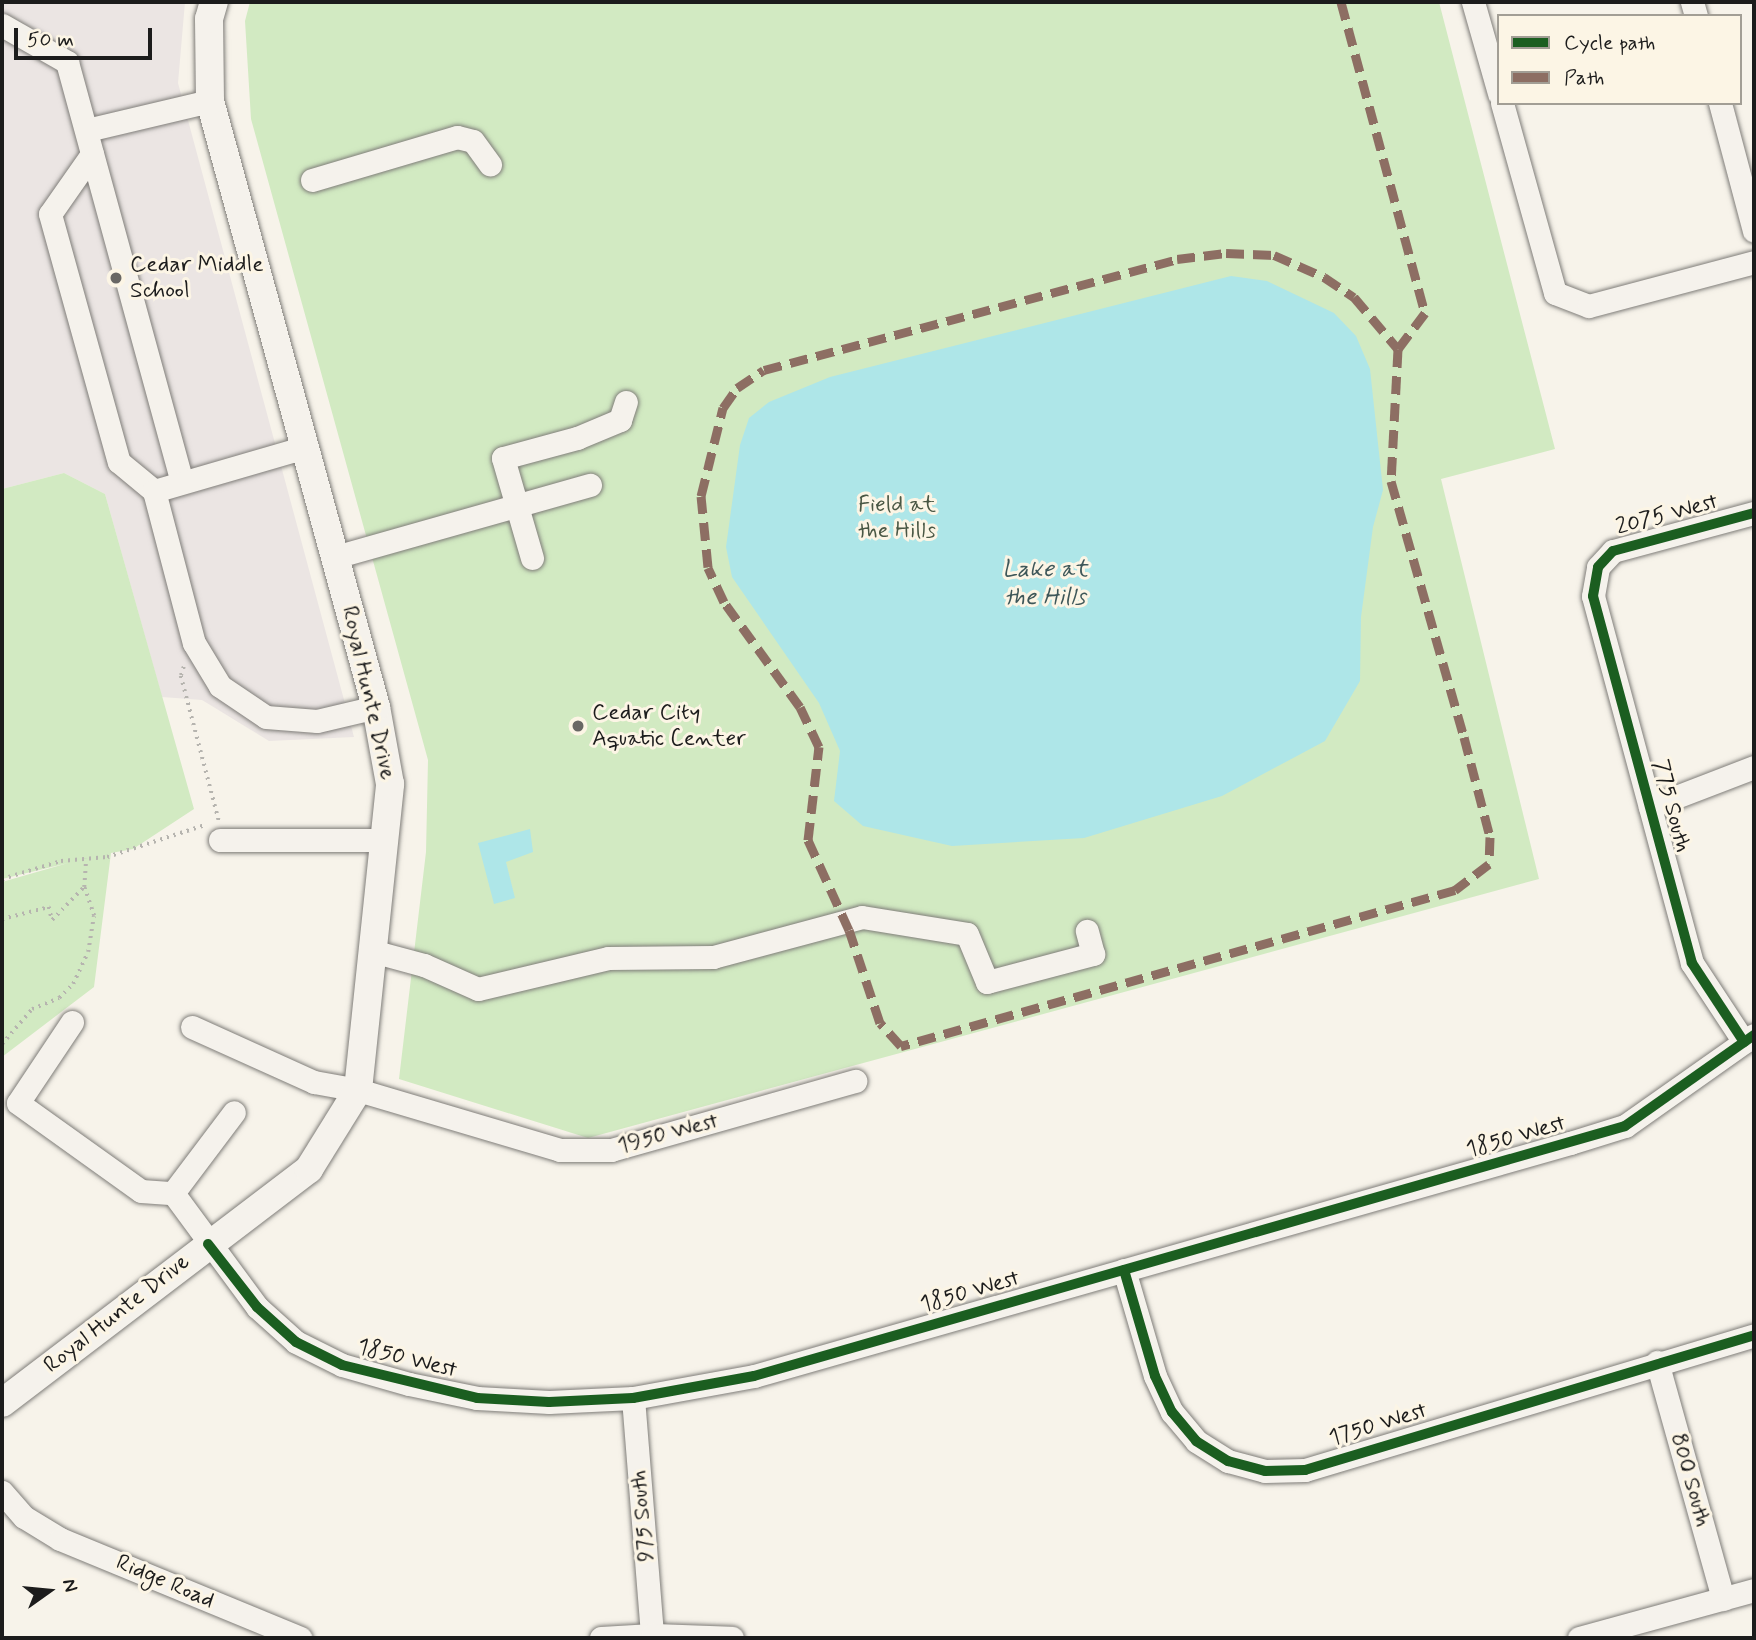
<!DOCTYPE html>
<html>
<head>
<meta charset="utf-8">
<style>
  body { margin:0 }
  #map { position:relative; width:1756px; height:1640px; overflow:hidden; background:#f7f3ea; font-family:Mynerve,sans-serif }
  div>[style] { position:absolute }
  .built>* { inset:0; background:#ebe5e3 }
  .green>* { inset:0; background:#d2eac2 }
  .water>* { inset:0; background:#aee6e8 }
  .path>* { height:3.5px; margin-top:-1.75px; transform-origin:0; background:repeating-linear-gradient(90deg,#b6b4af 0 2px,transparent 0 7px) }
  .roads { filter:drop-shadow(0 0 2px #7f7d79) drop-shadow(0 0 2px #7f7d79) }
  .minor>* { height:23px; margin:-11.5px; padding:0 11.5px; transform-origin:11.5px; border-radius:11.5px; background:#f5f2ec }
  .major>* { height:28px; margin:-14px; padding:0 14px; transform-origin:14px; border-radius:14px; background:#f5f2ec }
  .quiet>* { height:9px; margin-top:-4.5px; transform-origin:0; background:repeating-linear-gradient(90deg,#8d6e63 0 18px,transparent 0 27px) }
  .cycleway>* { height:10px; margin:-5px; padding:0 5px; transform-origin:5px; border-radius:5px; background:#1b5e20 }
  .dots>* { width:19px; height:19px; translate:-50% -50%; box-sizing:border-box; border:4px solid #fcf5e5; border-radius:50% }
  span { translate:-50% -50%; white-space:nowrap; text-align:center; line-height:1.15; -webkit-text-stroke:6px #fcf5e5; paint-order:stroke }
  .poi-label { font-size:23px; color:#1c1c1c }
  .left { translate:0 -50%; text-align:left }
  .park-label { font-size:23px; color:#495744 }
  .street-label { font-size:23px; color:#1c1c1c }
  .water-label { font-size:24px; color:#3e5759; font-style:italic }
  .frame { position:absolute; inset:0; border:4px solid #1c1c1c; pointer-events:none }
  .legend { position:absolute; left:1497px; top:14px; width:245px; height:91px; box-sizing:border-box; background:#fcf5e5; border:2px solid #a29e95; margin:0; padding:9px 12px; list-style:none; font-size:21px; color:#1c1c1c }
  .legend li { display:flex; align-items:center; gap:14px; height:35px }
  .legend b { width:35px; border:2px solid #a29e95 }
  .north { position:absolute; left:14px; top:1556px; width:70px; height:70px; -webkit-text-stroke:5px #fcf5e5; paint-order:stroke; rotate:75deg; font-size:19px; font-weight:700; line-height:28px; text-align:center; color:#1c1c1c }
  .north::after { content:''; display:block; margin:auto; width:24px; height:32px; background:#1c1c1c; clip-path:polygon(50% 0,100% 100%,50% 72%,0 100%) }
  .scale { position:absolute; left:14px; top:28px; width:138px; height:32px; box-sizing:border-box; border:4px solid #1c1c1c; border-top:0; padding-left:9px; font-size:21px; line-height:24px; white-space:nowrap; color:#1c1c1c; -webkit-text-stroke:5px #fcf5e5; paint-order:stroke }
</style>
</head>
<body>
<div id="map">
  <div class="built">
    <div style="clip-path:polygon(2px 2px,185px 2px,178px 83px,354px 737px,269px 741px,202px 700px,162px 697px,105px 494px,64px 473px,2px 489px)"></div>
  </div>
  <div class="green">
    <div style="clip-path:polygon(250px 2px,1439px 2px,1555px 449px,1441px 479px,1539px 879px,588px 1138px,399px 1079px,426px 852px,428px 760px,251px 119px,245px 21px)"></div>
    <div style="clip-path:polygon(64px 473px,105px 494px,194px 809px,133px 849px,111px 853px,94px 987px,2px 1057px,2px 882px,68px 863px,2px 879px,2px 489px)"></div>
  </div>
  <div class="water">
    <div style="clip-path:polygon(1231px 276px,1267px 281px,1334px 313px,1356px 336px,1370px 369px,1383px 490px,1373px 527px,1361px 617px,1360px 681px,1325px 741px,1222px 796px,1084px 838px,952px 846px,863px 826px,834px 801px,840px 751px,819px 703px,732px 577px,726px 547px,740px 445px,749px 418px,769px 402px,830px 377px)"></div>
    <div style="clip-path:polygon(530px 829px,533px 852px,506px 862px,515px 898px,494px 904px,478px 843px)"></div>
  </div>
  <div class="path">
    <div style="left:184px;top:667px;width:9px;rotate:108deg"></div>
    <div style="left:181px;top:676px;width:150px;rotate:75.3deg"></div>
    <div style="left:2px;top:879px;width:62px;rotate:-17deg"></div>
    <div style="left:61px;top:861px;width:46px;rotate:-5deg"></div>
    <div style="left:107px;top:857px;width:103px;rotate:-18.1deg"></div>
    <div style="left:2px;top:919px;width:49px;rotate:-14.3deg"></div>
    <div style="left:49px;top:907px;width:13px;rotate:77deg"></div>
    <div style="left:52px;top:920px;width:46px;rotate:-45.9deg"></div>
    <div style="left:2px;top:1044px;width:46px;rotate:-49.4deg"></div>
    <div style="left:32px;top:1009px;width:29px;rotate:-22deg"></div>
    <div style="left:59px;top:998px;width:20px;rotate:-45deg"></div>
    <div style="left:73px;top:984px;width:35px;rotate:-65deg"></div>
    <div style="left:88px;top:952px;width:36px;rotate:-81deg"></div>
    <div style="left:94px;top:916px;width:31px;rotate:-109deg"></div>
    <div style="left:84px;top:887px;width:28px;rotate:-86deg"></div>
  </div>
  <div class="roads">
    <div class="minor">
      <div style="left:1473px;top:2px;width:95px;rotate:74.1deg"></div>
      <div style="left:1692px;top:2px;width:15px;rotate:74deg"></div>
      <div style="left:2px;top:25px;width:75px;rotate:29.6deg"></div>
      <div style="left:67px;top:62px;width:434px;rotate:74.7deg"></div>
      <div style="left:1502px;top:103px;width:197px;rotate:74.4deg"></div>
      <div style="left:1555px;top:293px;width:36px;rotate:21deg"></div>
      <div style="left:1589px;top:306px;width:171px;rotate:-14.9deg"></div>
      <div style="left:1720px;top:103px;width:132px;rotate:75.1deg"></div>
      <div style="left:87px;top:130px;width:126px;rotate:-13.3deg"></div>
      <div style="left:92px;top:154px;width:73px;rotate:125deg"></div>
      <div style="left:50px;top:214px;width:257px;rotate:74.5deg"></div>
      <div style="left:119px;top:462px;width:45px;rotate:39.6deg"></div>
      <div style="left:154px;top:491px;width:157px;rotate:-16.2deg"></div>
      <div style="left:312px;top:180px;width:151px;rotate:-16.5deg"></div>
      <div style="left:457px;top:137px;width:16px;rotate:14deg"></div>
      <div style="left:473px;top:141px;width:29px;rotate:54deg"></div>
      <div style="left:154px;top:491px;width:157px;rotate:75.3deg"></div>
      <div style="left:194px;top:643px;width:50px;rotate:58.8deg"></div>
      <div style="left:220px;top:686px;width:55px;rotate:34deg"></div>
      <div style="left:266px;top:717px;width:51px;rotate:4.5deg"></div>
      <div style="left:317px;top:721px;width:61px;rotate:-13.3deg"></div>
      <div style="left:335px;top:557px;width:265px;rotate:-15.8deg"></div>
      <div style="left:532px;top:558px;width:104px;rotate:-106.2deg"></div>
      <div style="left:503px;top:458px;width:77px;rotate:-15.1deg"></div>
      <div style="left:577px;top:438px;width:47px;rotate:-22.7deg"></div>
      <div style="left:620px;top:420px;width:19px;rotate:-72deg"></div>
      <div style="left:1650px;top:807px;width:111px;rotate:-21deg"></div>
      <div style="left:220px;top:840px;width:164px"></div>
      <div style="left:372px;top:951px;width:54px;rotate:15.1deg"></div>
      <div style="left:424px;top:965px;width:59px;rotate:24deg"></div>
      <div style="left:478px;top:989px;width:134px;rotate:-13.4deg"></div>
      <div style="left:608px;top:958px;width:105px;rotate:-0.5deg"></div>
      <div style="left:713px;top:957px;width:154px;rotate:-15deg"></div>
      <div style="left:862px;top:917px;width:106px;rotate:9.2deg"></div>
      <div style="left:967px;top:934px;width:52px;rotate:67.4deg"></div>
      <div style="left:987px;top:982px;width:110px;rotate:-14.8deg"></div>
      <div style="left:1093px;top:954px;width:24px;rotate:-105deg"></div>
      <div style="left:72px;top:1022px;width:97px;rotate:123.7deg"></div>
      <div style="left:18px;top:1103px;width:151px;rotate:35.6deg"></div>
      <div style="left:141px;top:1191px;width:32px;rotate:4deg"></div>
      <div style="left:173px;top:1193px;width:142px;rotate:53.6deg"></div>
      <div style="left:257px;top:1307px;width:52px;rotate:41.9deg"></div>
      <div style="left:296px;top:1342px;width:51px;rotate:26.6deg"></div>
      <div style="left:342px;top:1365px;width:70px;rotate:15.8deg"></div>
      <div style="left:409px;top:1384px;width:69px;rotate:11.6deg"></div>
      <div style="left:477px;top:1398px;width:72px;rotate:3.2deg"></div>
      <div style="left:549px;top:1402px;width:84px;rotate:-2.7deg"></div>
      <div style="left:633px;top:1398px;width:123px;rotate:-10.3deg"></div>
      <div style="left:754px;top:1376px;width:849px;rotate:-15.94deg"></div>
      <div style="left:1570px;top:1143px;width:58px;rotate:-17.2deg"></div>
      <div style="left:1625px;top:1126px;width:158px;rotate:-35.2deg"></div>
      <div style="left:192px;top:1027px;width:134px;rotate:24.3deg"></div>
      <div style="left:314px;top:1082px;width:45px;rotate:10.3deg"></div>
      <div style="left:358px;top:1090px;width:211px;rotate:16.5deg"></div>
      <div style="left:560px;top:1150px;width:51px"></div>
      <div style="left:611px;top:1150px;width:254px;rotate:-15.8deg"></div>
      <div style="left:1744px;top:1042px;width:95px;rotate:-123.4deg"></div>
      <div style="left:1692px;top:963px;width:380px;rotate:-105.1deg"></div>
      <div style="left:1593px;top:596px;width:29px;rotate:-80deg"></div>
      <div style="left:1598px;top:567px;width:22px;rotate:-47deg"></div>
      <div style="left:1613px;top:551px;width:146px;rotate:-15.1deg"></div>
      <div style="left:173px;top:1193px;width:101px;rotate:-53deg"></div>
      <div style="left:1124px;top:1270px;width:110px;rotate:73.7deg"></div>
      <div style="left:1155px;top:1376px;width:40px;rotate:65deg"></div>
      <div style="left:1172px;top:1412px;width:38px;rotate:50deg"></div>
      <div style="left:1196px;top:1441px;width:38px;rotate:32deg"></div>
      <div style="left:1228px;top:1461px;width:38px;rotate:15deg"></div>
      <div style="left:1265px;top:1471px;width:40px;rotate:-1.4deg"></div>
      <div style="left:1305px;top:1470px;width:469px;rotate:-16.7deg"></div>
      <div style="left:1657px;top:1362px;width:246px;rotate:74.4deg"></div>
      <div style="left:633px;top:1398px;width:238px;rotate:85.4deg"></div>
      <div style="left:2px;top:1492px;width:33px;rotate:49deg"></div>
      <div style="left:24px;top:1517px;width:42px;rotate:31.4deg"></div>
      <div style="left:60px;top:1539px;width:260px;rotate:22.4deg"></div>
      <div style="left:601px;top:1638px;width:51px;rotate:-3.4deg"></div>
      <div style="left:652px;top:1635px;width:80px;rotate:2.1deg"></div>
      <div style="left:1579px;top:1638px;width:181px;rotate:-15.3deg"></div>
    </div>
    <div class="major">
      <div style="left:2px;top:1403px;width:386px;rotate:-37.3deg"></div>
      <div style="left:309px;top:1169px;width:93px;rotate:-58.2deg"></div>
      <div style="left:358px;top:1090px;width:308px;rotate:-84deg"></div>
      <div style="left:390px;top:784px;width:78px;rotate:-100.3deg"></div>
      <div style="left:376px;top:707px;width:628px;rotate:-105.32deg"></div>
      <div style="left:210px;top:101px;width:82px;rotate:-90.7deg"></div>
      <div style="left:209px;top:19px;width:18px;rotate:-74deg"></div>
    </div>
  </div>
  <div class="quiet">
    <div style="left:1341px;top:2px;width:322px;rotate:74.9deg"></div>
    <div style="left:1425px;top:313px;width:45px;rotate:126.9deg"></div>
    <div style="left:1398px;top:349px;width:132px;rotate:93deg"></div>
    <div style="left:1391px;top:481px;width:266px;rotate:74.1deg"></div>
    <div style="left:1464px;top:737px;width:103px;rotate:75.4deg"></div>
    <div style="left:1490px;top:837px;width:27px;rotate:92deg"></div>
    <div style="left:1489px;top:864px;width:43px;rotate:142.6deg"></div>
    <div style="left:1455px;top:890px;width:576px;rotate:164.27deg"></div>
    <div style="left:901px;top:1046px;width:31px;rotate:-132deg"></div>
    <div style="left:880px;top:1023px;width:98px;rotate:-108.4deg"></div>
    <div style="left:849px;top:930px;width:99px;rotate:-114.5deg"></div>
    <div style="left:808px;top:840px;width:94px;rotate:-83.3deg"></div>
    <div style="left:819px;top:747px;width:44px;rotate:-115.4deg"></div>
    <div style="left:800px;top:707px;width:130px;rotate:-125.9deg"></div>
    <div style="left:724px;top:602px;width:38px;rotate:-115deg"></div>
    <div style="left:708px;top:567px;width:71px;rotate:-95.6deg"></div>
    <div style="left:701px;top:496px;width:91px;rotate:-76deg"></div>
    <div style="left:723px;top:408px;width:24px;rotate:-55deg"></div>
    <div style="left:737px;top:388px;width:32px;rotate:-34deg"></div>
    <div style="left:764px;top:370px;width:428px;rotate:-15deg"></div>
    <div style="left:1177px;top:259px;width:49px;rotate:-7deg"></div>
    <div style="left:1226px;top:253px;width:48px;rotate:2.4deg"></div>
    <div style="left:1274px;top:255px;width:55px;rotate:23.7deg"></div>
    <div style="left:1324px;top:277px;width:36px;rotate:34deg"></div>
    <div style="left:1354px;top:297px;width:68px;rotate:49.8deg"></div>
  </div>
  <div class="cycleway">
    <div style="left:1744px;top:1042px;width:95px;rotate:-123.4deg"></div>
    <div style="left:1692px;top:963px;width:380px;rotate:-105.1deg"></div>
    <div style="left:1593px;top:596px;width:29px;rotate:-80deg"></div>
    <div style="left:1598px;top:567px;width:22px;rotate:-47deg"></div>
    <div style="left:1613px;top:551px;width:146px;rotate:-15.1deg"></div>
    <div style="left:208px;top:1244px;width:80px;rotate:52.1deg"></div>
    <div style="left:257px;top:1307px;width:52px;rotate:41.9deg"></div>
    <div style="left:296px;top:1342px;width:51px;rotate:26.6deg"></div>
    <div style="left:342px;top:1365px;width:139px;rotate:13.7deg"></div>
    <div style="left:477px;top:1398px;width:72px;rotate:3.2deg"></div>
    <div style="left:549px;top:1402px;width:84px;rotate:-2.7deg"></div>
    <div style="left:633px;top:1398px;width:123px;rotate:-10.3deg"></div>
    <div style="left:754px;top:1376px;width:906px;rotate:-16.01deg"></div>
    <div style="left:1625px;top:1126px;width:158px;rotate:-35.2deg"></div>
    <div style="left:1124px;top:1270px;width:110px;rotate:73.7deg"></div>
    <div style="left:1155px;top:1376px;width:40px;rotate:65deg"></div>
    <div style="left:1172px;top:1412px;width:38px;rotate:50deg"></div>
    <div style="left:1196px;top:1441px;width:38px;rotate:32deg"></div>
    <div style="left:1228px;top:1461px;width:38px;rotate:15deg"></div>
    <div style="left:1265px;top:1471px;width:40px;rotate:-1.4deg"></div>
    <div style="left:1305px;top:1470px;width:469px;rotate:-16.7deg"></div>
  </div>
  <div class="dots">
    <div style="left:116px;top:278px;background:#696764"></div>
    <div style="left:578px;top:726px;background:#696764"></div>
  </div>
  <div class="poi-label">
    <span class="left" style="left:130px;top:278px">Cedar Middle<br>School</span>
    <span class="left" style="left:592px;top:726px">Cedar City<br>Aquatic Center</span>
  </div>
  <div class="park-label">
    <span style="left:897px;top:518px">Field at<br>the Hills</span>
  </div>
  <div class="street-label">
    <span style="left:1667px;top:515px;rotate:-15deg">2075 West</span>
    <span style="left:368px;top:693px;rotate:77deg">Royal Hunte Drive</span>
    <span style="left:1671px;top:806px;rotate:75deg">775 South</span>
    <span style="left:668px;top:1134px;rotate:-15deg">1950 West</span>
    <span style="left:1516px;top:1137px;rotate:-16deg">1850 West</span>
    <span style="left:970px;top:1292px;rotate:-16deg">1850 West</span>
    <span style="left:117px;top:1314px;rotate:-38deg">Royal Hunte Drive</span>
    <span style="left:407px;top:1359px;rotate:14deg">1850 West</span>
    <span style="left:1378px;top:1425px;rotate:-17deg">1750 West</span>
    <span style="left:1690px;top:1480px;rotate:74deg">800 South</span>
    <span style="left:643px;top:1516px;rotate:-95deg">975 South</span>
    <span style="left:165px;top:1582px;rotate:23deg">Ridge Road</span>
  </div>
  <div class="water-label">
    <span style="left:1045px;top:584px">Lake at<br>the Hills</span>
  </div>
  <div class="frame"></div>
  <ul class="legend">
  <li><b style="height:9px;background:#1b5e20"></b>Cycle path</li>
  <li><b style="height:9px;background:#8d6e63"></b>Path</li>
  </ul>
  <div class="north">N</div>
  <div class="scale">50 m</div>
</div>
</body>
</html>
